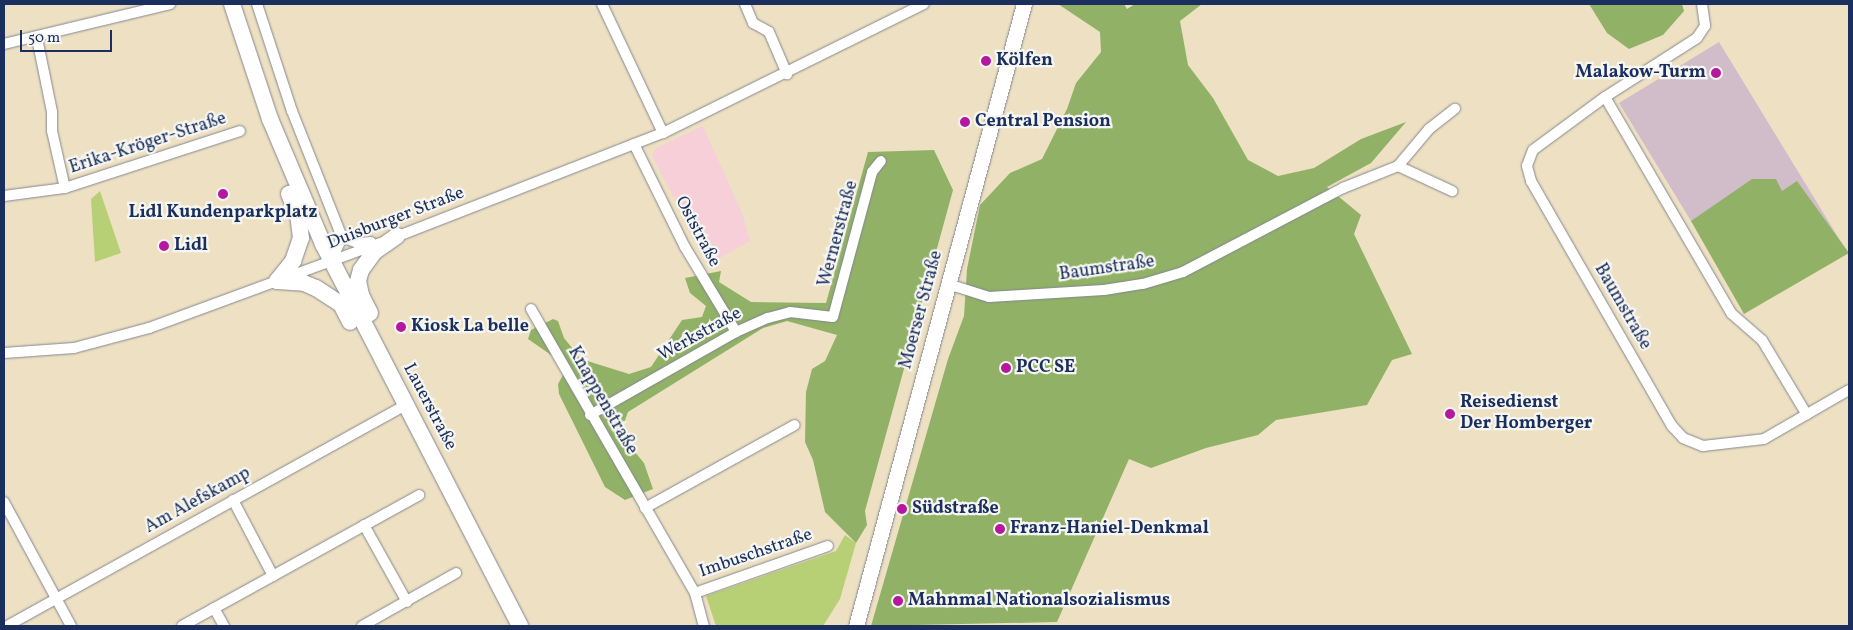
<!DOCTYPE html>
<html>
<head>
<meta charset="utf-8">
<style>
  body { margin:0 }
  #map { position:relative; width:1853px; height:630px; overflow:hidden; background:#eee0c2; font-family:Vollkorn,serif }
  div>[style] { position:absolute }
  .built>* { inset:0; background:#f6cfd8 }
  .industrial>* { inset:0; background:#d1bdca }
  .green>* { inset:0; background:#b7d075 }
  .forest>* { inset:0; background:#91b266 }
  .roads { filter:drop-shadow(0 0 1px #848890) drop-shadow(0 0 1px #848890) }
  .minor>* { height:10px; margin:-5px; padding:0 5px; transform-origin:5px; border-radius:5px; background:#fff }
  .secondary>* { height:15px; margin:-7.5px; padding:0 7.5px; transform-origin:7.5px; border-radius:7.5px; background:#fff }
  .primary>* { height:16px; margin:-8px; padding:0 8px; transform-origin:8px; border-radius:8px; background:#fff }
  .dots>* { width:14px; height:14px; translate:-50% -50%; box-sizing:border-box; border:2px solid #f6f6f2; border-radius:50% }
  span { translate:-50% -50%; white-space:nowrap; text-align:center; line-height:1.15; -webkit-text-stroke:4.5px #f6f6f2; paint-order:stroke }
  .poi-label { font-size:18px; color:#1b2f5e; font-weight:700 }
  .left { translate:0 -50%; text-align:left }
  .right { translate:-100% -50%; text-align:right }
  .street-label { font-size:18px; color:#1b2f5e }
  .frame { position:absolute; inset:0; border:5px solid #1b2f5e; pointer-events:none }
  .scale { position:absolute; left:20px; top:30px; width:92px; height:22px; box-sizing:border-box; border:2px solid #1b2f5e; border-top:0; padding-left:6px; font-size:15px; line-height:18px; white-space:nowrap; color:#1b2f5e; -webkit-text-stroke:4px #f6f6f2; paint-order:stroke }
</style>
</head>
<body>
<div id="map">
  <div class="built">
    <div style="clip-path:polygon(703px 126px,742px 213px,750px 241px,709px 264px,652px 156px,656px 148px)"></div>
  </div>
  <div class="industrial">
    <div style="clip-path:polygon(1719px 42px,1846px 250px,1746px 311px,1619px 103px)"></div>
  </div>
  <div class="green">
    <div style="clip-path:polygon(100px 191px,121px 253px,95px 262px,91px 199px)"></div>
    <div style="clip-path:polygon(845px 535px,856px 543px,840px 599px,823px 626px,716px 626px,706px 596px,836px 551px)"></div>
  </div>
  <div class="forest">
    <div style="clip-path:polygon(1058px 4px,1124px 4px,1127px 9px,1135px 4px,1202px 4px,1180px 21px,1188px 65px,1213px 98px,1248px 160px,1278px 176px,1314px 168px,1361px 139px,1406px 122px,1371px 163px,1327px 187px,1361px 215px,1354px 234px,1412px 354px,1392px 360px,1367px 405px,1276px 420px,1258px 435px,1206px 448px,1151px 468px,1129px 459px,1057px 622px,871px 626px,948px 359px,964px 316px,967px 269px,980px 205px,1010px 173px,1042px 159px,1067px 109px,1076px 83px,1101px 52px,1100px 32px)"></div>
    <div style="clip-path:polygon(1589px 4px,1682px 4px,1684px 11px,1663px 35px,1629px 49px,1607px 33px)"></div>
    <div style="clip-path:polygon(934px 150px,953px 190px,865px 511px,867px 525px,856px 543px,825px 512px,813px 460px,805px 442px,806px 392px,812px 369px,825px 361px,837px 335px,787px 321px,763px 328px,628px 412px,620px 434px,644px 463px,653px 489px,625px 500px,605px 487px,559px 394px,558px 384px,564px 373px,554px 357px,528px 339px,531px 330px,553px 319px,558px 321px,564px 338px,581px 359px,629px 374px,651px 367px,682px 320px,702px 317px,706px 306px,690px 293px,685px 278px,721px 271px,719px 282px,751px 302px,826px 303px,868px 152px)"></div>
    <div style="clip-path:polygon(1752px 179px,1776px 179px,1782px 191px,1797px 181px,1849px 253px,1744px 314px,1691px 221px)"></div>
  </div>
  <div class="roads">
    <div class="minor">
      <div style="left:257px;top:4px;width:113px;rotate:71.9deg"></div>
      <div style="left:292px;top:111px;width:136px;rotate:68.4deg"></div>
      <div style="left:342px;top:237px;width:17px;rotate:21deg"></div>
      <div style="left:358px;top:243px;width:13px;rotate:-4deg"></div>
      <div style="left:602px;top:4px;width:143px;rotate:64.7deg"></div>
      <div style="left:745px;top:4px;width:21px;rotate:67deg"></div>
      <div style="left:753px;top:23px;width:18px;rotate:29deg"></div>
      <div style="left:769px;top:32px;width:46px;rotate:66.8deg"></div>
      <div style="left:1702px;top:4px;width:22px;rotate:82deg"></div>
      <div style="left:1705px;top:26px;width:14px;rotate:124deg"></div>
      <div style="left:1697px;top:38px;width:109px;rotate:147.3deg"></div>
      <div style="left:1605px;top:97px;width:89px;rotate:143.6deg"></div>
      <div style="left:1533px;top:150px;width:17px;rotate:111deg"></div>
      <div style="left:1527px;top:166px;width:16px;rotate:75deg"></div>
      <div style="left:1531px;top:181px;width:283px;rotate:60.1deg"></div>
      <div style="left:1672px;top:426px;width:16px;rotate:47deg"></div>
      <div style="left:1683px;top:438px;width:22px;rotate:22deg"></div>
      <div style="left:1703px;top:446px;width:61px;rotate:-6.5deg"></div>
      <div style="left:1764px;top:439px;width:98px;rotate:-30deg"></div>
      <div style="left:37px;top:38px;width:76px;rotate:78.5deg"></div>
      <div style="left:52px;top:112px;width:19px;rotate:90deg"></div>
      <div style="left:52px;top:131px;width:58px;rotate:77.2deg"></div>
      <div style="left:4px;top:44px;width:171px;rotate:-13.5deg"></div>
      <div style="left:1605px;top:97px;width:251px;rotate:59.7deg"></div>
      <div style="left:1732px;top:314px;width:40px;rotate:41deg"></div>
      <div style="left:1762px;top:340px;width:87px;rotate:59deg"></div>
      <div style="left:634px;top:144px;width:115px;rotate:63.7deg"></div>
      <div style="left:685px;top:247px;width:99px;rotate:59deg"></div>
      <div style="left:1398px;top:166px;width:48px;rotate:-50deg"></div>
      <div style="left:1429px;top:129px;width:33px;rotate:-38deg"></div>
      <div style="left:4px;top:196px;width:62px;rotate:-7.5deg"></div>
      <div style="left:65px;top:188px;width:184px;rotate:-18deg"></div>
      <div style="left:393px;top:238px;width:290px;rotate:-21.3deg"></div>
      <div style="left:663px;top:133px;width:291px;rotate:-26.3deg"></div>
      <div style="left:331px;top:262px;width:27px;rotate:-66deg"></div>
      <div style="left:948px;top:284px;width:43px;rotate:17.6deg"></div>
      <div style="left:989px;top:297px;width:115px;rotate:-3.5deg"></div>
      <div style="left:1104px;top:290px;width:39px;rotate:-9deg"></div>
      <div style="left:1143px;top:284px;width:42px;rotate:-16.7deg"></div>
      <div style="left:1183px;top:272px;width:181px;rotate:-27.7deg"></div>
      <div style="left:1343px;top:188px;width:59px;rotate:-21.8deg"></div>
      <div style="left:1398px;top:166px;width:60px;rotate:24.8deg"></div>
      <div style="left:531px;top:309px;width:328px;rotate:60deg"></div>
      <div style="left:695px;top:593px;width:34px;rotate:75deg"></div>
      <div style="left:4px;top:353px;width:70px;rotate:-4.1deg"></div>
      <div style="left:74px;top:348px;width:78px;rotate:-14.9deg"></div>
      <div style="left:149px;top:328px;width:246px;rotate:-20.2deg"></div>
      <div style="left:590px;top:415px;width:168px;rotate:-29.6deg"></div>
      <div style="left:736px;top:332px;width:35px;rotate:-24deg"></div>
      <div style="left:768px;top:318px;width:23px;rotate:-15deg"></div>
      <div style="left:790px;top:312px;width:43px;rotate:6.6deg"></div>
      <div style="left:833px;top:317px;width:150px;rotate:-74.9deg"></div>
      <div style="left:872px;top:172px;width:14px;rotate:-51deg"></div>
      <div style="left:233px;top:500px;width:86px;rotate:62.2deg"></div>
      <div style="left:4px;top:502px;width:141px;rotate:61.6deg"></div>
      <div style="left:645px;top:508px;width:171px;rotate:-29deg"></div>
      <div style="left:364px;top:525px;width:88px;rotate:60.8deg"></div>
      <div style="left:695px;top:593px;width:141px;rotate:-19.5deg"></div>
      <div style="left:214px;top:608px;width:21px;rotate:61deg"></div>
      <div style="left:7px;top:626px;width:455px;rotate:-29deg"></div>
      <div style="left:182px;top:626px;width:271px;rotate:-28.9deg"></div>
      <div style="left:362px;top:626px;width:108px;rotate:-29.4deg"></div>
    </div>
    <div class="secondary">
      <div style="left:856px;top:626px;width:644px;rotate:-74.89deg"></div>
    </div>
    <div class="primary">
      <div style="left:232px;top:4px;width:121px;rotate:71.7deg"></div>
      <div style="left:270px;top:119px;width:136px;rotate:67deg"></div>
      <div style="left:323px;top:244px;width:430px;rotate:62.7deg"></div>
      <div style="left:277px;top:281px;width:27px;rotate:4deg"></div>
      <div style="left:304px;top:283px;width:13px;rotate:23deg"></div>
      <div style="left:316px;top:288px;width:30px;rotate:33deg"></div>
      <div style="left:341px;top:304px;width:20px;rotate:63deg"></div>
      <div style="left:277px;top:281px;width:26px;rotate:-51deg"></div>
      <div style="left:293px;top:261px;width:24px;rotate:-71deg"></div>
      <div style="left:301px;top:238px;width:23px;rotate:-97deg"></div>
      <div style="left:298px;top:215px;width:23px;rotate:-113deg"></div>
      <div style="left:370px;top:313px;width:20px;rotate:-117deg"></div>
      <div style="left:361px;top:295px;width:14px;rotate:-102deg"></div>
      <div style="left:358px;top:281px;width:11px;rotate:-75deg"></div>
      <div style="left:361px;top:270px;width:22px;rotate:-54deg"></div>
      <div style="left:374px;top:252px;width:28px;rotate:-35deg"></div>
    </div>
  </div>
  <div class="dots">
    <div style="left:986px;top:61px;background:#b5179e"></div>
    <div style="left:1716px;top:73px;background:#b5179e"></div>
    <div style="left:965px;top:122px;background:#b5179e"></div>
    <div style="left:223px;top:194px;background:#b5179e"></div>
    <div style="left:164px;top:246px;background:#b5179e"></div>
    <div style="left:401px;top:327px;background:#b5179e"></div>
    <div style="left:1006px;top:368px;background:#b5179e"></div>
    <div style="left:1450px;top:414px;background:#b5179e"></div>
    <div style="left:902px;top:509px;background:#b5179e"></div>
    <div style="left:1000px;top:529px;background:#b5179e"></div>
    <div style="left:898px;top:601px;background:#b5179e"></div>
  </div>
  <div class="poi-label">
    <span class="left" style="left:996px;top:61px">Kölfen</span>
    <span class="right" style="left:1706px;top:73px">Malakow-Turm</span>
    <span class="left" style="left:975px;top:122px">Central Pension</span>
    <span style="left:223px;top:213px">Lidl Kundenparkplatz</span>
    <span class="left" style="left:174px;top:246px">Lidl</span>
    <span class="left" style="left:411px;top:327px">Kiosk La belle</span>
    <span class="left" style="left:1016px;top:368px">PCC SE</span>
    <span class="left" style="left:1460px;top:414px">Reisedienst<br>Der Homberger</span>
    <span class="left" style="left:912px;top:509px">Südstraße</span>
    <span class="left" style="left:1010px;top:529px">Franz-Haniel-Denkmal</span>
    <span class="left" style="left:908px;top:601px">Mahnmal Nationalsozialismus</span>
  </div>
  <div class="street-label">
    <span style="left:148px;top:144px;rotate:-18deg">Erika-Kröger-Straße</span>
    <span style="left:396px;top:219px;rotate:-21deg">Duisburger Straße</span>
    <span style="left:697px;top:232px;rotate:62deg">Oststraße</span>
    <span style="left:839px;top:234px;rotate:-75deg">Wernerstraße</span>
    <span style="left:1107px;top:269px;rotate:-8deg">Baumstraße</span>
    <span style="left:1622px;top:307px;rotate:60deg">Baumstraße</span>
    <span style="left:922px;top:310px;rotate:-75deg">Moerser Straße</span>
    <span style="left:700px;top:335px;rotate:-29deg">Werkstraße</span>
    <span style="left:602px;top:401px;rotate:60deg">Knappenstraße</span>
    <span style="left:429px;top:407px;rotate:62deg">Lauerstraße</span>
    <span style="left:198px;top:501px;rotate:-29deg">Am Alefskamp</span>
    <span style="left:756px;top:554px;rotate:-19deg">Imbuschstraße</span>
  </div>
  <div class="frame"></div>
  <div class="scale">50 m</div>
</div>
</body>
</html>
